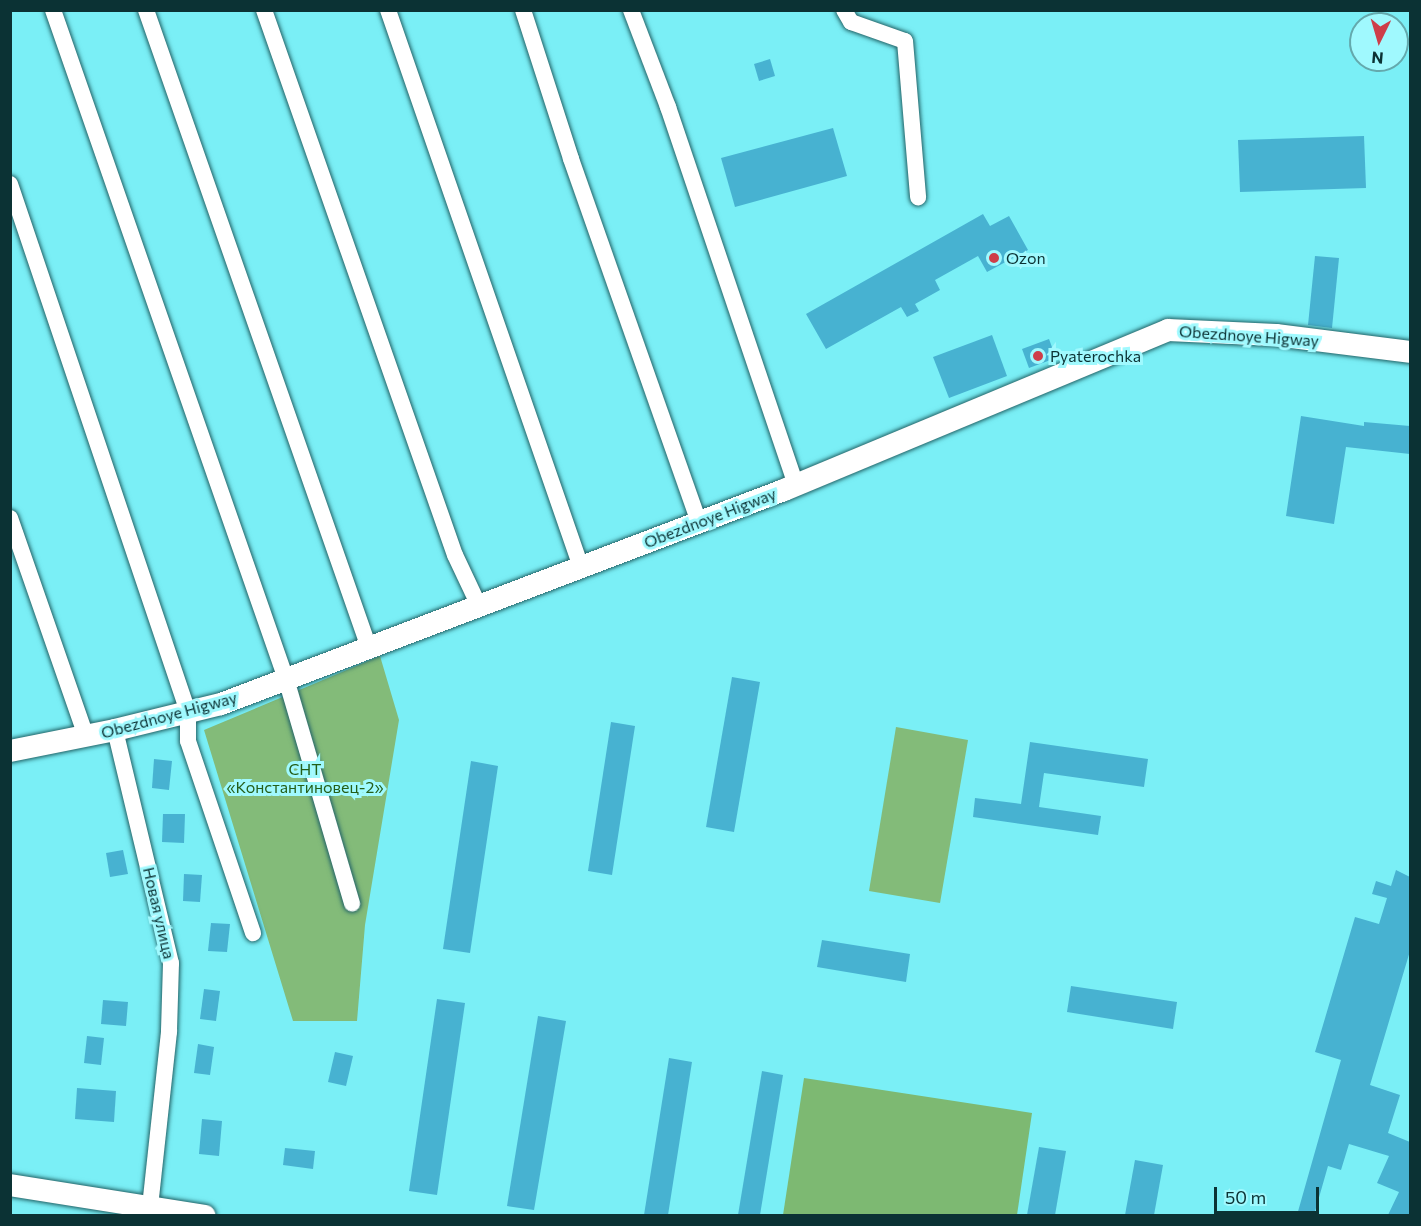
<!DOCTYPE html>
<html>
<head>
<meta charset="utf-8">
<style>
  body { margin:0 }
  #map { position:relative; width:1421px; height:1226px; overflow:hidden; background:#7aeff6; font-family:Commissioner,sans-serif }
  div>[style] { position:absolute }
  .green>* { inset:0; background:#83bb79 }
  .forest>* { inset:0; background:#7db972 }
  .building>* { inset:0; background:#47b2d1 }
  .roads { filter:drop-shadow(0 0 2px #236367) drop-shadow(0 0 2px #236367) }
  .street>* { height:16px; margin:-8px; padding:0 8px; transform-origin:8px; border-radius:8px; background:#fff }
  .secondary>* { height:22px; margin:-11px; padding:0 11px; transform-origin:11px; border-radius:11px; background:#fff }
  .dots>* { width:16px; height:16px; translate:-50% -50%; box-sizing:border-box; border:3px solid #a0f9fe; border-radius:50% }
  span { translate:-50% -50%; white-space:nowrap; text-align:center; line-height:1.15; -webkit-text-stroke:6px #a0f9fe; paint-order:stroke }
  .poi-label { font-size:16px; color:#0b3234 }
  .left { translate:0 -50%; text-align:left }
  .street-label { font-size:16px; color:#0b3234 }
  .park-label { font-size:16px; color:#245e18 }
  .frame { position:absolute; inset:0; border:12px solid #0b3234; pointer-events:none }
  .north { position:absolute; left:1349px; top:12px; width:60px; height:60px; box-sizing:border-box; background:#a0f9fe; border:2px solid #64a9ad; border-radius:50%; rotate:185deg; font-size:16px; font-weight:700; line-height:24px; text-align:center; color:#0b3234 }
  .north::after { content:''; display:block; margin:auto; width:21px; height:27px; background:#ce3e49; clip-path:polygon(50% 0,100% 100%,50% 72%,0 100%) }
  .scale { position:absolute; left:1214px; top:1187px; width:105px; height:27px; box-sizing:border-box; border:3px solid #0b3234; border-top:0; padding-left:8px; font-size:18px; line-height:21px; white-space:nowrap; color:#0b3234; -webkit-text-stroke:4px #a0f9fe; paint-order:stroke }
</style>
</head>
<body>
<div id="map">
  <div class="green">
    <div style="clip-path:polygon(380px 656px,399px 720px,365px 925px,357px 1021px,293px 1021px,204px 730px)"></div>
    <div style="clip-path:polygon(896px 727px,968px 740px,940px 903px,869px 891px)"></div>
  </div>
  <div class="forest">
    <div style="clip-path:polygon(804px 1078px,1032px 1113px,1017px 1215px,783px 1215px)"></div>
  </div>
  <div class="building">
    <div style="clip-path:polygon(770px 59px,775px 76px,759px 81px,754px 64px)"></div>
    <div style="clip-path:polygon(833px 128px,847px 176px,735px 207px,721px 158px)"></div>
    <div style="clip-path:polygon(1364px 136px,1366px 188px,1240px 192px,1238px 140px)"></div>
    <div style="clip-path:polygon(983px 214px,990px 226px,1009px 216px,1028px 250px,987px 272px,978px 256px,935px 280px,940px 290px,915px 304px,919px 311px,907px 317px,901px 307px,826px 349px,806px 314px)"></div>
    <div style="clip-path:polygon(1315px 256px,1339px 258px,1332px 328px,1308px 325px)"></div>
    <div style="clip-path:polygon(992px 335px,1007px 376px,949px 398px,933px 357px)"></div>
    <div style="clip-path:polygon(1049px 339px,1056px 358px,1029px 368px,1022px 349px)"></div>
    <div style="clip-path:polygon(1301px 416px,1364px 426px,1364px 422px,1410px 426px,1410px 454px,1346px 447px,1334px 524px,1286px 516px)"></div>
    <div style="clip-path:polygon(732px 677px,760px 682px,734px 832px,706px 827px)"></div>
    <div style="clip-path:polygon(611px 722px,635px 726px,612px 875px,588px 871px)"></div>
    <div style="clip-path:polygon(1030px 742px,1148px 759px,1144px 787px,1044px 773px,1039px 807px,1101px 816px,1098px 835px,973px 817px,975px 798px,1021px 804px)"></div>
    <div style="clip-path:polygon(154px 759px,172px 761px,169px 790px,152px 788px)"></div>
    <div style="clip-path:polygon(471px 761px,498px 766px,470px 953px,443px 949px)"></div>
    <div style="clip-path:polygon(163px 814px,185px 814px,184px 843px,162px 842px)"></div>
    <div style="clip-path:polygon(123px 850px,128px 874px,110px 877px,106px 853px)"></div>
    <div style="clip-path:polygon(1396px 870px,1410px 877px,1410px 951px,1370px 1085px,1400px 1095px,1388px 1133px,1410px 1142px,1410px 1215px,1388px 1215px,1399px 1192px,1377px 1183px,1389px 1156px,1349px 1144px,1341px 1170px,1328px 1166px,1314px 1215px,1297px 1215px,1341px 1060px,1315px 1052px,1355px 917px,1379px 924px,1387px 898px,1372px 894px,1376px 881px,1391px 886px)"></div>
    <div style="clip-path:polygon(184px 874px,202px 875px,200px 902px,183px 901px)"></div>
    <div style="clip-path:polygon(211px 923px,230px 924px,227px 952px,208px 951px)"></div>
    <div style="clip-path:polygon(822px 940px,910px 954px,906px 982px,817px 967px)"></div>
    <div style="clip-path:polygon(1071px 986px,1177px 1002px,1173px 1029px,1067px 1012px)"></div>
    <div style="clip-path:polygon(204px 989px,220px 991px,216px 1021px,200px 1019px)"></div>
    <div style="clip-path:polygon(437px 999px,465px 1003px,437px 1195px,409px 1191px)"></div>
    <div style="clip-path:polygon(103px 1000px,128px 1002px,126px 1026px,101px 1024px)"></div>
    <div style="clip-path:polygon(538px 1016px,566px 1021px,534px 1210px,507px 1206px)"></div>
    <div style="clip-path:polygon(87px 1036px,104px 1038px,101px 1065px,84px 1063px)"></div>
    <div style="clip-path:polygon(198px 1044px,214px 1047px,210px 1075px,194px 1073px)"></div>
    <div style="clip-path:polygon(335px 1052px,353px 1056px,346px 1086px,328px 1082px)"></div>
    <div style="clip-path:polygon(669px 1058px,692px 1062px,668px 1215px,644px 1215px)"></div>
    <div style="clip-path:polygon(762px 1071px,783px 1075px,760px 1215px,738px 1215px)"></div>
    <div style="clip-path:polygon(77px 1088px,116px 1091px,114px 1122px,75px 1119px)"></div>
    <div style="clip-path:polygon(202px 1119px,222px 1121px,219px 1156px,199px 1154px)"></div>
    <div style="clip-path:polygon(1039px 1147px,1066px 1151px,1055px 1215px,1027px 1215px)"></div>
    <div style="clip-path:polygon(285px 1148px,315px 1151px,313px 1169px,283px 1165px)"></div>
    <div style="clip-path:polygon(1135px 1160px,1163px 1165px,1154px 1215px,1125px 1215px)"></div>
  </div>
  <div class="roads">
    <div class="street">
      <div style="left:53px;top:10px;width:708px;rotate:70.8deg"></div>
      <div style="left:286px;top:679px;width:234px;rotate:73.6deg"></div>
      <div style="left:146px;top:10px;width:676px;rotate:70.73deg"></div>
      <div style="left:264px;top:10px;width:577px;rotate:70.69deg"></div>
      <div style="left:455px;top:555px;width:56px;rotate:64.8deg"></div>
      <div style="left:388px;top:10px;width:589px;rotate:70.89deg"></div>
      <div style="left:523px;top:10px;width:157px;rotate:72.1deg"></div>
      <div style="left:571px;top:159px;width:385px;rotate:70.6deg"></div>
      <div style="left:631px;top:10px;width:104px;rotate:69.1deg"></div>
      <div style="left:668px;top:107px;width:399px;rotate:71.3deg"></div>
      <div style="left:844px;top:10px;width:14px;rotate:60deg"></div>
      <div style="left:851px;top:22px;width:57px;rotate:19.4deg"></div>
      <div style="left:905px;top:41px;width:157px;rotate:85.2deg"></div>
      <div style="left:10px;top:184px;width:557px;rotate:71.37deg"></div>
      <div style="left:188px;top:712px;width:29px;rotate:90deg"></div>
      <div style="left:188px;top:741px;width:203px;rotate:71.3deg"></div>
      <div style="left:10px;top:518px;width:231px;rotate:70.8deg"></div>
      <div style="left:115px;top:730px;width:240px;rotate:76.5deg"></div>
      <div style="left:171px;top:963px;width:69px;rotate:91.7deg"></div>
      <div style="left:169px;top:1032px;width:176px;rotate:96.2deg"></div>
    </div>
    <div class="secondary">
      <div style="left:10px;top:751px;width:107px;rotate:-11.3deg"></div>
      <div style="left:115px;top:730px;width:109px;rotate:-13.8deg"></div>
      <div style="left:221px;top:704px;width:602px;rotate:-20.81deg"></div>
      <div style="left:784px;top:490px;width:416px;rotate:-22.6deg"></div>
      <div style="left:1168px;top:330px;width:108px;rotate:2.7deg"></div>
      <div style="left:1276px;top:335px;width:135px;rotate:7.2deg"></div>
      <div style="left:10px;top:1185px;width:197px;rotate:9deg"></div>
    </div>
  </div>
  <div class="dots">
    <div style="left:994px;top:258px;background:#ce3e49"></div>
    <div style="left:1038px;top:356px;background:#ce3e49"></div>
  </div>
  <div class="poi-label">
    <span class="left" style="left:1006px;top:258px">Ozon</span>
    <span class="left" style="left:1050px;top:356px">Pyaterochka</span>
  </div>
  <div class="street-label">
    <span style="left:1249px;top:336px;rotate:4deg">Obezdnoye Higway</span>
    <span style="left:710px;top:518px;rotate:-21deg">Obezdnoye Higway</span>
    <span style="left:169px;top:715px;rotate:-15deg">Obezdnoye Higway</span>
    <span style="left:159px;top:913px;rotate:77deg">Новая улица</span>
  </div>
  <div class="park-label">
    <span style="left:305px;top:778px">СНТ<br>«Константиновец-2»</span>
  </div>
  <div class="frame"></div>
  <div class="north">N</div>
  <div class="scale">50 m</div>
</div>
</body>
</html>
